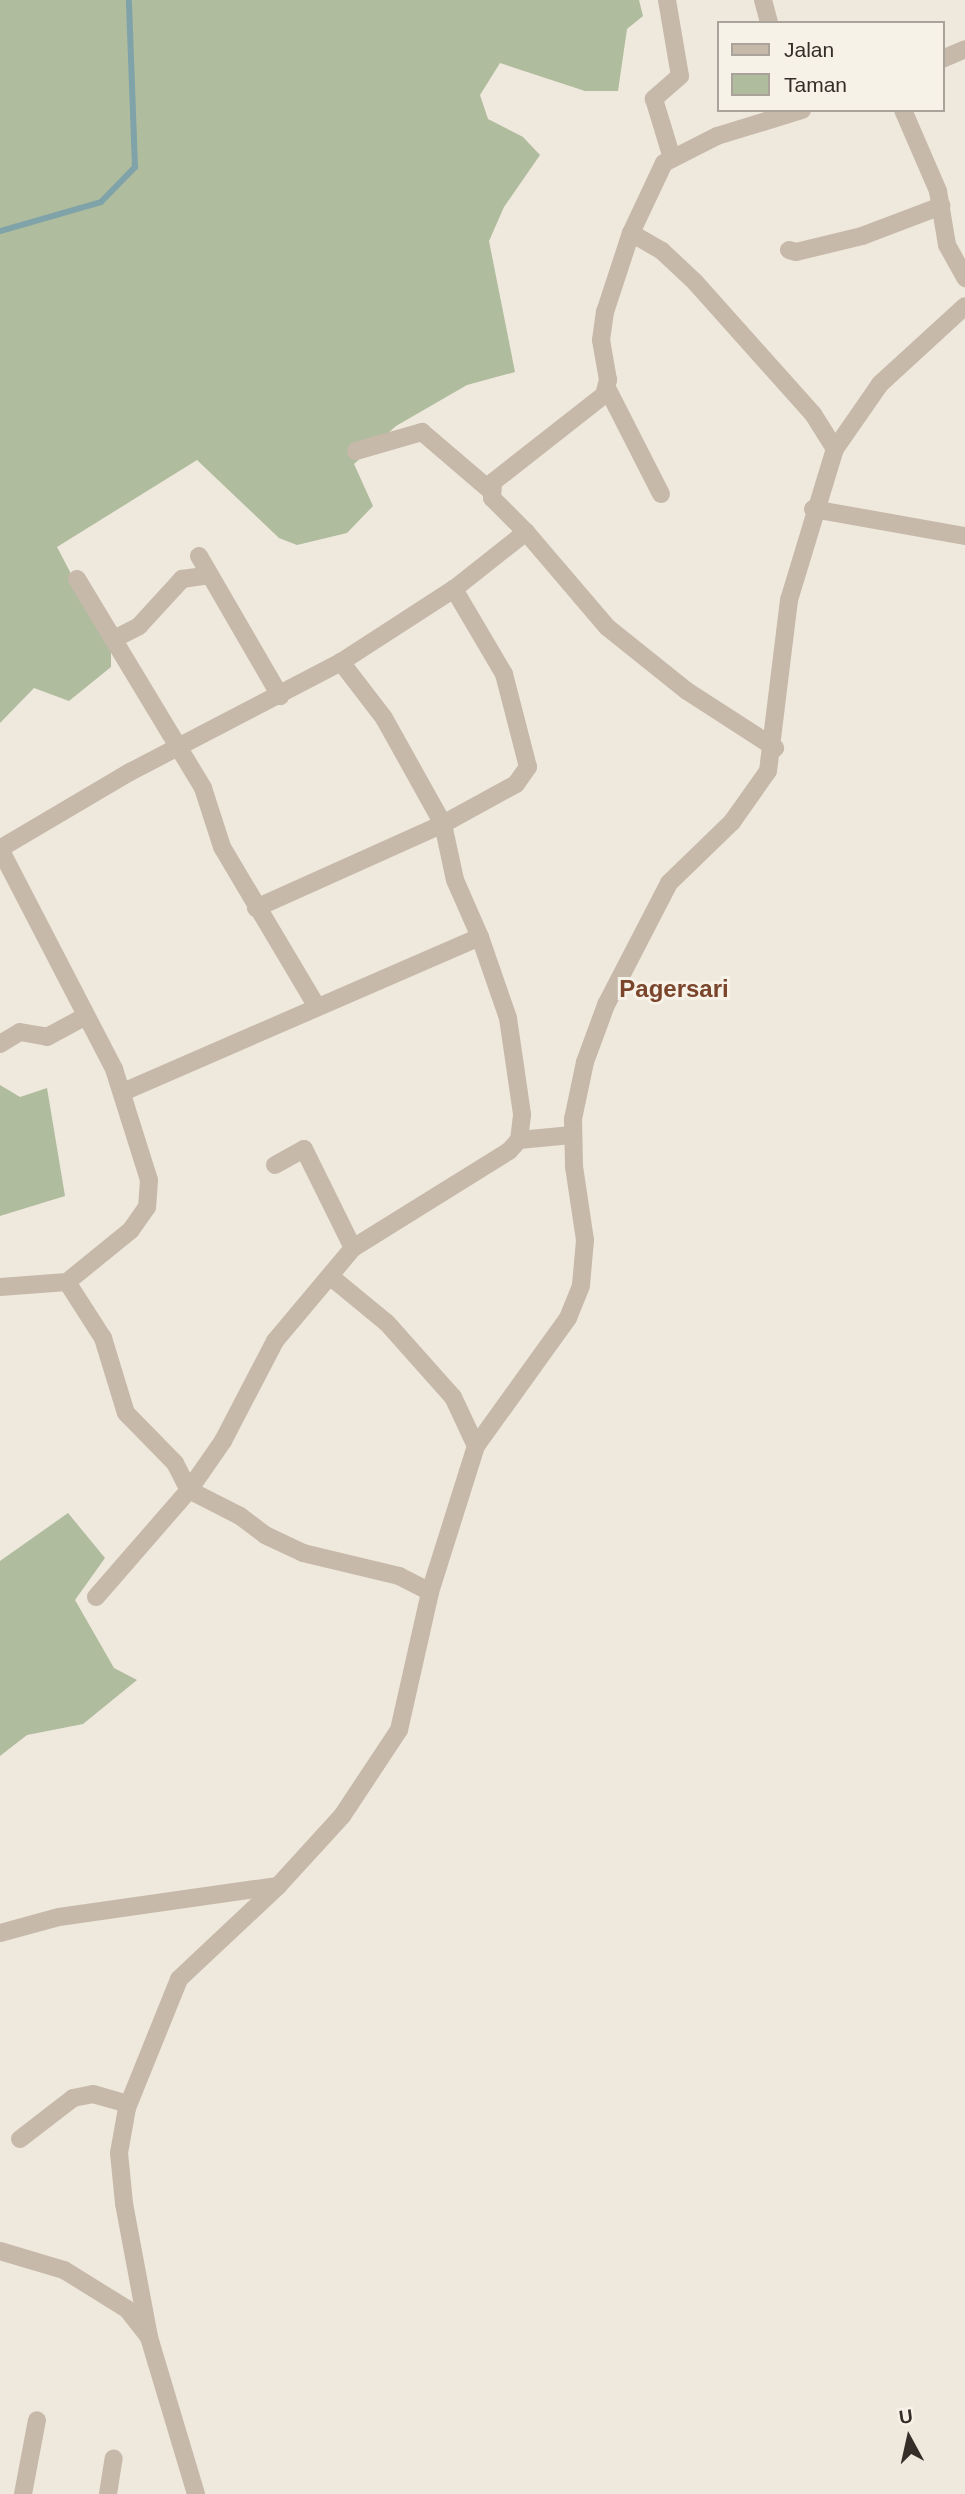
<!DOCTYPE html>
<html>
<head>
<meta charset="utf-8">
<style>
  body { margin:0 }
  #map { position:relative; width:965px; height:2494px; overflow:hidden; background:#efe8dc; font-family:Arial,sans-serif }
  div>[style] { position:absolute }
  .green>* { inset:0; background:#afbc9e }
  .stream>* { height:6px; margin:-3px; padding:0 3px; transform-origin:3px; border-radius:3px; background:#7fa3a9 }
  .minor>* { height:18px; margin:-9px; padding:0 9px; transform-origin:9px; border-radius:9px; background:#c6b9aa }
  span { translate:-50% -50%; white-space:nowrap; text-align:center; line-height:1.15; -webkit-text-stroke:6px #f7f2e8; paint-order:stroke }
  .quarter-label { font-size:24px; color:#7a452b; font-weight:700 }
  .legend { position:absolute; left:717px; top:21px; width:228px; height:91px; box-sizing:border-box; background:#f7f2e8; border:2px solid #a9a39b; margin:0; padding:9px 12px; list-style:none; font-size:21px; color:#342d28 }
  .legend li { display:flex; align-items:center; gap:14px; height:35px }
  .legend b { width:35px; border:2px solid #a9a39b }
  .north { position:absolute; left:874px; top:2403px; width:70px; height:70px; -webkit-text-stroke:5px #f7f2e8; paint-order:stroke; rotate:352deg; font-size:19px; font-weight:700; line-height:28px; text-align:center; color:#342d28 }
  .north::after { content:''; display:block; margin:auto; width:24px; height:32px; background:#342d28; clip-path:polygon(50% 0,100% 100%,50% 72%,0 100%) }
</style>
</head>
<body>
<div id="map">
  <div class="green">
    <div style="clip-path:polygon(0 0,639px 0,643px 16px,627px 29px,618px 91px,585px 91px,500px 63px,480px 95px,488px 119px,523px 137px,540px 155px,504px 207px,489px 241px,515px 372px,467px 385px,396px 426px,354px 464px,373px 506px,347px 533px,297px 545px,279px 538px,197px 460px,57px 547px,111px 650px,111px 667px,69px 701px,34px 688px,0 723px)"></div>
    <div style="clip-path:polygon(0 1085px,20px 1097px,47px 1088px,65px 1196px,0 1216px)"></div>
    <div style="clip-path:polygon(68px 1513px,105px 1558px,75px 1600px,114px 1668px,137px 1680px,83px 1724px,27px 1735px,0 1756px,0 1561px)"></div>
  </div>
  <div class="stream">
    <div style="left:0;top:231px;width:105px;rotate:-16deg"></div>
    <div style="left:101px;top:202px;width:49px;rotate:-45.8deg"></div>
    <div style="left:135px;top:167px;width:167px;rotate:-92.1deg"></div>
  </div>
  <div class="minor">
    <div style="left:667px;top:0;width:77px;rotate:80.3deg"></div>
    <div style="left:680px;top:76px;width:35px;rotate:139deg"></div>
    <div style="left:654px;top:99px;width:59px;rotate:73.1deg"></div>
    <div style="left:763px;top:0;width:24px;rotate:75deg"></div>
    <div style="left:942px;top:59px;width:25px;rotate:-23deg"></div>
    <div style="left:903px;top:110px;width:88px;rotate:66.6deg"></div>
    <div style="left:938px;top:191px;width:55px;rotate:80.5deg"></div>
    <div style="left:947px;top:245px;width:38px;rotate:61deg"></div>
    <div style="left:631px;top:233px;width:36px;rotate:30deg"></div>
    <div style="left:662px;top:251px;width:45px;rotate:43.2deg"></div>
    <div style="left:695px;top:282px;width:177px;rotate:48.2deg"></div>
    <div style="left:813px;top:414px;width:41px;rotate:57.8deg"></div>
    <div style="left:789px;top:250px;width:7px;rotate:16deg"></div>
    <div style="left:796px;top:252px;width:68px;rotate:-13.6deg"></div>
    <div style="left:862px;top:236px;width:85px;rotate:-20.8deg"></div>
    <div style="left:607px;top:388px;width:119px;rotate:63deg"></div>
    <div style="left:356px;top:451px;width:69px;rotate:-16.1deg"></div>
    <div style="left:422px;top:432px;width:89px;rotate:40.5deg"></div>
    <div style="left:813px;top:509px;width:154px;rotate:10.1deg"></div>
    <div style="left:526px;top:532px;width:48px;rotate:-135deg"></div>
    <div style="left:492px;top:498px;width:16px;rotate:-86deg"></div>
    <div style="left:493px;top:482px;width:141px;rotate:-38.1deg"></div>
    <div style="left:604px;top:395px;width:16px;rotate:-75deg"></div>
    <div style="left:608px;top:380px;width:41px;rotate:-99.9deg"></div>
    <div style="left:601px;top:340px;width:28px;rotate:-82deg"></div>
    <div style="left:605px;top:312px;width:83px;rotate:-71.8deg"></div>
    <div style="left:631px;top:233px;width:77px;rotate:-64.8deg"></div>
    <div style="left:664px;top:163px;width:59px;rotate:-27deg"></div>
    <div style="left:717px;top:136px;width:89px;rotate:-17deg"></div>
    <div style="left:199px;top:556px;width:162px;rotate:59.9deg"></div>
    <div style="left:77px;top:579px;width:244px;rotate:58.9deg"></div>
    <div style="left:203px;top:788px;width:62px;rotate:72.1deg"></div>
    <div style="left:222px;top:847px;width:184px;rotate:59.3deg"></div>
    <div style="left:114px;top:639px;width:28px;rotate:-27deg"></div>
    <div style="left:139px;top:626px;width:64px;rotate:-47.5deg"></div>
    <div style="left:182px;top:579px;width:28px;rotate:-8deg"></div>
    <div style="left:1px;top:848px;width:150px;rotate:-30.5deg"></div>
    <div style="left:130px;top:772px;width:238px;rotate:-27.5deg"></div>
    <div style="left:341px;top:662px;width:135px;rotate:-32.9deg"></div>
    <div style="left:454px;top:589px;width:92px;rotate:-38.4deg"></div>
    <div style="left:526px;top:532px;width:125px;rotate:49.5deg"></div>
    <div style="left:607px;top:627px;width:102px;rotate:38.7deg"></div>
    <div style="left:687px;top:691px;width:105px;rotate:32.9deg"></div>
    <div style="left:0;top:849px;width:248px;rotate:62.6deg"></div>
    <div style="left:114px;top:1069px;width:116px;rotate:72.5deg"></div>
    <div style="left:149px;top:1180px;width:27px;rotate:94deg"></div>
    <div style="left:147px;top:1207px;width:28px;rotate:125deg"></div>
    <div style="left:131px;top:1230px;width:82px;rotate:140.9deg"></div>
    <div style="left:67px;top:1282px;width:67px;rotate:57.3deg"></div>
    <div style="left:103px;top:1338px;width:78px;rotate:73deg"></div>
    <div style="left:126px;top:1413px;width:70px;rotate:45.6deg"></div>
    <div style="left:175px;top:1463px;width:30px;rotate:63deg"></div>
    <div style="left:189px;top:1490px;width:57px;rotate:27deg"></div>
    <div style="left:240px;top:1516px;width:31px;rotate:37deg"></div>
    <div style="left:265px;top:1535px;width:42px;rotate:25.3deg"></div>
    <div style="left:303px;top:1553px;width:99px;rotate:13.5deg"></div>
    <div style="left:399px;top:1576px;width:35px;rotate:27deg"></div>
    <div style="left:256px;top:908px;width:205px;rotate:-24.2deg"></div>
    <div style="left:443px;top:824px;width:121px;rotate:-119.1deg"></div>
    <div style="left:384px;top:718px;width:71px;rotate:-127.5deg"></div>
    <div style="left:0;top:1044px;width:23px;rotate:-31deg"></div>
    <div style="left:20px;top:1032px;width:27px;rotate:10deg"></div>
    <div style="left:47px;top:1037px;width:42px;rotate:-28.4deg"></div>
    <div style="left:123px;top:1092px;width:389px;rotate:-23.5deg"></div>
    <div style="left:519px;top:1140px;width:53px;rotate:-5.4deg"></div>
    <div style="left:275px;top:1165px;width:33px;rotate:-29deg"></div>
    <div style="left:304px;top:1149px;width:110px;rotate:63.7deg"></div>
    <div style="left:331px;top:1277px;width:72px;rotate:39.4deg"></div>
    <div style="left:387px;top:1323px;width:99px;rotate:48.3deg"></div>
    <div style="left:453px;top:1397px;width:54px;rotate:64.9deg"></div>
    <div style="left:0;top:1287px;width:67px;rotate:-4.3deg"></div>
    <div style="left:96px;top:1597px;width:142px;rotate:-49deg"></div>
    <div style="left:189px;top:1490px;width:60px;rotate:-55.2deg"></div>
    <div style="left:223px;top:1441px;width:113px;rotate:-62.5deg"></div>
    <div style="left:275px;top:1341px;width:121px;rotate:-50deg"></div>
    <div style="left:353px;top:1248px;width:184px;rotate:-31.9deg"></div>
    <div style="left:509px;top:1151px;width:15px;rotate:-48deg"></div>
    <div style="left:519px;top:1140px;width:26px;rotate:-83deg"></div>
    <div style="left:522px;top:1114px;width:97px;rotate:-98.3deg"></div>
    <div style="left:508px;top:1018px;width:86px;rotate:-109.1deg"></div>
    <div style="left:480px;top:937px;width:62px;rotate:-113.7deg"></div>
    <div style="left:455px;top:880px;width:57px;rotate:-102.1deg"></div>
    <div style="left:443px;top:824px;width:83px;rotate:-28.7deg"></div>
    <div style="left:516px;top:784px;width:21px;rotate:-55deg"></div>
    <div style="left:528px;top:767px;width:96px;rotate:-104.5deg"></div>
    <div style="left:504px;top:674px;width:99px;rotate:-120.5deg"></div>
    <div style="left:0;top:1933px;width:61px;rotate:-15.2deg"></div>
    <div style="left:59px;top:1917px;width:221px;rotate:-8.1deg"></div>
    <div style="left:20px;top:2139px;width:67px;rotate:-37.7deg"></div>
    <div style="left:73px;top:2098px;width:20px;rotate:-11deg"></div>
    <div style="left:93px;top:2094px;width:35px;rotate:16deg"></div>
    <div style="left:127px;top:2104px;width:4px;rotate:90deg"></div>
    <div style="left:0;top:2251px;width:67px;rotate:16.5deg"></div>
    <div style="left:64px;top:2270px;width:74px;rotate:31.8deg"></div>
    <div style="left:127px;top:2309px;width:34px;rotate:52deg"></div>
    <div style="left:23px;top:2494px;width:75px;rotate:-79.3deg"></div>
    <div style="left:108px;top:2494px;width:36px;rotate:-81deg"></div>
    <div style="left:196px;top:2494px;width:164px;rotate:-106.7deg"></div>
    <div style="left:149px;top:2337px;width:136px;rotate:-100.6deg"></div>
    <div style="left:124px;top:2203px;width:50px;rotate:-95.7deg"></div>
    <div style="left:119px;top:2153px;width:46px;rotate:-79.9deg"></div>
    <div style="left:127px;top:2108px;width:139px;rotate:-68deg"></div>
    <div style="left:179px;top:1979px;width:136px;rotate:-43.2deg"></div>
    <div style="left:278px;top:1886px;width:95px;rotate:-47.6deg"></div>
    <div style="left:342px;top:1816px;width:103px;rotate:-56.5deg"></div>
    <div style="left:399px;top:1730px;width:141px;rotate:-77.3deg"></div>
    <div style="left:430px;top:1592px;width:153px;rotate:-72.5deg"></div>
    <div style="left:476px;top:1446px;width:158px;rotate:-54.3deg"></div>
    <div style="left:568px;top:1318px;width:35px;rotate:-68deg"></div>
    <div style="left:581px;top:1285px;width:45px;rotate:-84.9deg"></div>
    <div style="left:585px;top:1240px;width:75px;rotate:-98.5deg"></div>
    <div style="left:574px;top:1166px;width:47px;rotate:-91.2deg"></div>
    <div style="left:573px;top:1119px;width:58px;rotate:-78.1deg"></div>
    <div style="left:585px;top:1062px;width:61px;rotate:-69.8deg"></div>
    <div style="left:606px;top:1005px;width:137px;rotate:-62.7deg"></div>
    <div style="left:669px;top:883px;width:88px;rotate:-44.1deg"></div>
    <div style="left:732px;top:822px;width:62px;rotate:-54.8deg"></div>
    <div style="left:768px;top:771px;width:172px;rotate:-83deg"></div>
    <div style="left:789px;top:600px;width:158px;rotate:-73.1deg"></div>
    <div style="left:835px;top:449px;width:79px;rotate:-55.3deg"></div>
    <div style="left:880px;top:384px;width:115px;rotate:-42.5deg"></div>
  </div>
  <div class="quarter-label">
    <span style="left:674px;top:989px">Pagersari</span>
  </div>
  <ul class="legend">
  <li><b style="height:9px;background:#c6b9aa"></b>Jalan</li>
  <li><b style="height:19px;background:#afbc9e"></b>Taman</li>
  </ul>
  <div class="north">U</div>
</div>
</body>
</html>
